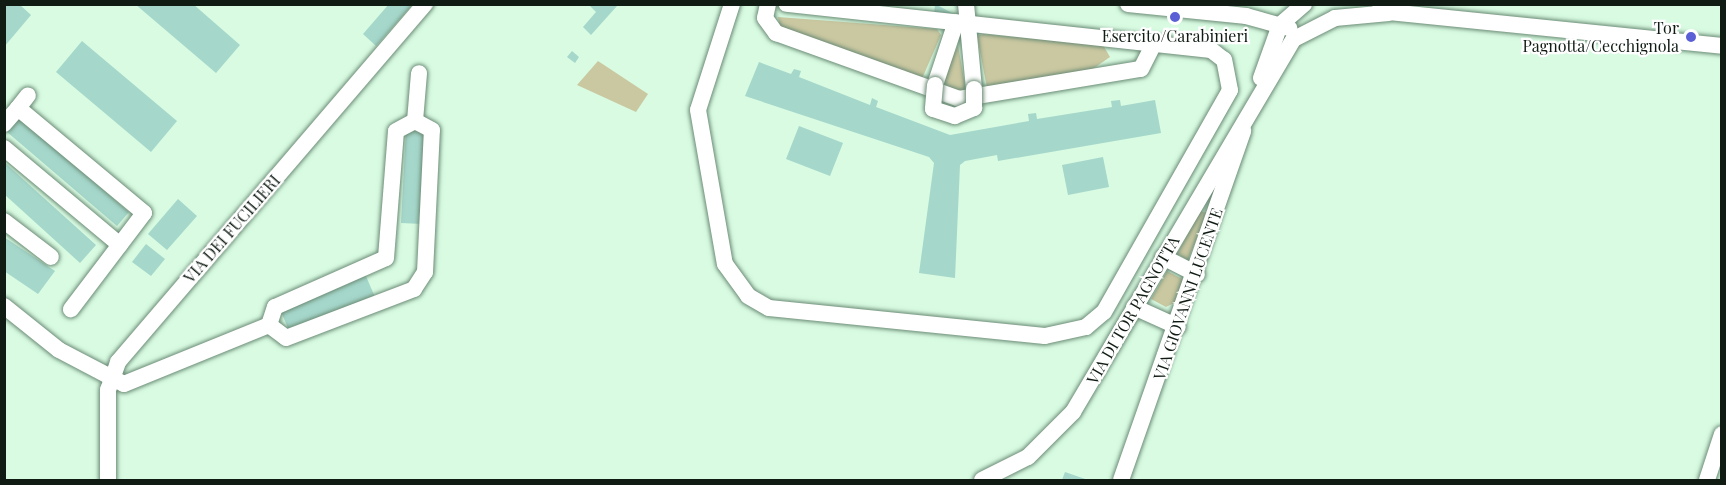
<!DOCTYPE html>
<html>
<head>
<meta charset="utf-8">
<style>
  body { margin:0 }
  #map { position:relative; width:1726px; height:485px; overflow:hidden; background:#d8fbe2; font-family:"Playfair Display",serif }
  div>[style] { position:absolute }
  .green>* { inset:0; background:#cac8a1 }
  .building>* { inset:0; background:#a5d7cb }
  .roads { filter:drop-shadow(0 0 2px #6b8b75) drop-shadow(0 0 2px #6b8b75) }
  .minor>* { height:16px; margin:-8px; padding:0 8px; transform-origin:8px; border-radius:8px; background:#fff }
  .bridges { filter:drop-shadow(0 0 2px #6b8b75) drop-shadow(0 0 2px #6b8b75) }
  .minor-bridge>* { height:16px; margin:-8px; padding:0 8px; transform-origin:8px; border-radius:8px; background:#fff }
  .dots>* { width:16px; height:16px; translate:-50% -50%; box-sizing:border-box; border:3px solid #fff; border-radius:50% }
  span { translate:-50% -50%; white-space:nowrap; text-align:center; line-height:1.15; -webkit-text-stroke:4.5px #fff; paint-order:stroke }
  .poi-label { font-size:16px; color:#0f1b13 }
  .right { translate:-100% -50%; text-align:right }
  .street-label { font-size:16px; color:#0f1b13 }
  .frame { position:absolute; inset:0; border:6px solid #0f1b13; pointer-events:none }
</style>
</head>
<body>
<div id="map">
  <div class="green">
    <div style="clip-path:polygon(778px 17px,937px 29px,941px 35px,921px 81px,780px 28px)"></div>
    <div style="clip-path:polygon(983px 34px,1103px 45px,1110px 57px,1087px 73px,987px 88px,977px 36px)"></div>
    <div style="clip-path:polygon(958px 45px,966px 91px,959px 92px,940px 87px)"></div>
    <div style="clip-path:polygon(598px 61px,648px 94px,636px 112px,577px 85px)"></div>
    <div style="clip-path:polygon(1200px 211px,1207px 213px,1188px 260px,1177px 254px)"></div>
    <div style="clip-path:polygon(1167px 271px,1184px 280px,1178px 301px,1166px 307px,1151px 299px)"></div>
  </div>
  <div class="building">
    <div style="clip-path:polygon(4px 4px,19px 4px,31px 15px,4px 47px)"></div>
    <div style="clip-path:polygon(135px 4px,193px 4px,240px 45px,216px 73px)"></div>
    <div style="clip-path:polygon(389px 4px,413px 4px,376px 46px,363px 34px)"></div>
    <div style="clip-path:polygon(588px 4px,617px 6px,591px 35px,583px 27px,596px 12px)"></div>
    <div style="clip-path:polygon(935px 4px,954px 14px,953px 18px,934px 16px)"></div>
    <div style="clip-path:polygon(82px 41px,177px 121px,151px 152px,56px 72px)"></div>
    <div style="clip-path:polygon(572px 51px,579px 57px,575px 63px,567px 57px)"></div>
    <div style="clip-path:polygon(759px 62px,791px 74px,794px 69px,801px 71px,799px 77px,870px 105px,872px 98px,878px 101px,876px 107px,950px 135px,1029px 121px,1028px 114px,1036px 113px,1037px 119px,1112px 107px,1111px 101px,1120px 100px,1121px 106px,1155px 100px,1161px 133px,998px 161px,997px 155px,965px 161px,960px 165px,955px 278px,919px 273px,934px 163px,929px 157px,745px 96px)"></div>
    <div style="clip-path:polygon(20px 118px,129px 212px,117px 226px,7px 132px)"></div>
    <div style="clip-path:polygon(799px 126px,843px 143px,830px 176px,786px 159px)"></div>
    <div style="clip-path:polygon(406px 130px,427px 132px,422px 224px,401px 223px)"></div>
    <div style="clip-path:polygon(1103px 157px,1109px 187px,1068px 195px,1062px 165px)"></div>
    <div style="clip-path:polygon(4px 162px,96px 245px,80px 263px,4px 194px)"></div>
    <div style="clip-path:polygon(178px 199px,197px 216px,167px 250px,148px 234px)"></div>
    <div style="clip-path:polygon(4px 237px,55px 271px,38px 294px,4px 271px)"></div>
    <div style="clip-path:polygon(146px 244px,165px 259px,151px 276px,132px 262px)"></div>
    <div style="clip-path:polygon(365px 274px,375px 297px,290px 333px,280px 309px)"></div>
    <div style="clip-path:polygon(1065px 472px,1088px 480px,1062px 480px)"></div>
  </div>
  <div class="roads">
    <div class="minor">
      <div style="left:732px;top:4px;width:111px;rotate:107.8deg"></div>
      <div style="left:698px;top:110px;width:156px;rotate:80.1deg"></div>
      <div style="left:725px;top:264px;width:39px;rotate:54deg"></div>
      <div style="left:748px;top:296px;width:24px;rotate:30deg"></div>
      <div style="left:769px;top:308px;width:277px;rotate:5.8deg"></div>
      <div style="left:1045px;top:336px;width:42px;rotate:-12.4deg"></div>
      <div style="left:1086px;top:327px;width:23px;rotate:-40deg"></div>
      <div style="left:1104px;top:312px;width:255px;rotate:-60.4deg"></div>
      <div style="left:1230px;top:90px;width:31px;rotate:-101deg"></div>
      <div style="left:1224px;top:60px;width:16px;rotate:-142deg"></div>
      <div style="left:1211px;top:50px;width:427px;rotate:-173.8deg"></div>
      <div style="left:768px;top:4px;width:14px;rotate:102deg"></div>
      <div style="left:765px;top:18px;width:19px;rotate:54deg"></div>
      <div style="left:776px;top:33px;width:195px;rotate:19.8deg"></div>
      <div style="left:959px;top:99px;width:184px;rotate:-9.4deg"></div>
      <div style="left:1141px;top:69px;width:29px;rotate:-63deg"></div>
      <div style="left:966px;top:4px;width:85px;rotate:84.6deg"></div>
      <div style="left:1128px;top:4px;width:119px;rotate:5.8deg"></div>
      <div style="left:1246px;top:16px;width:45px;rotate:15.6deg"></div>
      <div style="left:1379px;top:11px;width:345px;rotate:5.8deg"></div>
      <div style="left:1261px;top:78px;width:56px;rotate:-70.3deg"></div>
      <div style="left:1280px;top:25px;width:32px;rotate:-41deg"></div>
      <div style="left:935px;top:85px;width:66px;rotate:-71.6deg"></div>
      <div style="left:18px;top:108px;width:16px;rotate:-52deg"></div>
      <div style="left:4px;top:124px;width:21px;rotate:-49deg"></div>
      <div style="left:18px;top:108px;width:164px;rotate:39.8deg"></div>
      <div style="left:144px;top:213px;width:121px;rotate:127.2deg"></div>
      <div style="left:4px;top:148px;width:151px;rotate:39.9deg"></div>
      <div style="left:4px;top:221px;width:59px;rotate:37.5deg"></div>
      <div style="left:1163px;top:257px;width:38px;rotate:27deg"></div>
      <div style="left:4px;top:306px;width:70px;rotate:38.7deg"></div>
      <div style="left:59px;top:350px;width:73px;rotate:27.6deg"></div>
      <div style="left:124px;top:384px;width:157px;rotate:-22.1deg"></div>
      <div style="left:269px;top:325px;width:19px;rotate:-72deg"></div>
      <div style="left:275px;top:307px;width:121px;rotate:-23.8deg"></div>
      <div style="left:386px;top:258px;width:127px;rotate:-85.5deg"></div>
      <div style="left:396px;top:131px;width:21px;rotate:-28deg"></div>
      <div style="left:415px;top:121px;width:48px;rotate:-85.2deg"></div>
      <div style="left:1134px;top:307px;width:48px;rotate:24.4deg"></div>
      <div style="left:269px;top:325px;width:21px;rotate:37deg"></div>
      <div style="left:286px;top:338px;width:137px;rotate:-20.9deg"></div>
      <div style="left:414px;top:289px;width:20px;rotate:-57deg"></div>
      <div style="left:425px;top:272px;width:142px;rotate:-87.2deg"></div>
      <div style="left:432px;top:130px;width:19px;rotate:-152deg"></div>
      <div style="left:108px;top:480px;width:90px;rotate:-90deg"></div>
      <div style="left:108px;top:390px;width:30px;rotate:-70deg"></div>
      <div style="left:118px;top:362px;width:472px;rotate:-49.4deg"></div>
      <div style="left:982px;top:480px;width:51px;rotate:-26.6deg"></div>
      <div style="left:1028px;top:457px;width:64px;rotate:-45deg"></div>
      <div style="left:1073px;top:412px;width:434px;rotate:-59.4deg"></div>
      <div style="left:1294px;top:39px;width:46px;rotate:-27.1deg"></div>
      <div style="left:1335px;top:18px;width:54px;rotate:-5.3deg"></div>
      <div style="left:1121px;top:480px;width:370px;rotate:-70.7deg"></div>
      <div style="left:1707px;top:480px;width:48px;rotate:-71.9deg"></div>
    </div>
  </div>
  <div class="bridges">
    <div class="minor-bridge">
      <div style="left:935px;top:85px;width:24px;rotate:95deg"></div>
      <div style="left:933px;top:109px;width:23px;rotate:18deg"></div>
      <div style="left:955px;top:116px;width:21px;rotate:-23deg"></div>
      <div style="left:974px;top:108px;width:19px;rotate:-90deg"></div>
    </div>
  </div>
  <div class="dots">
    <div style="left:1175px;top:17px;background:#5a5fd6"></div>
    <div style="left:1691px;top:37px;background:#5a5fd6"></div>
  </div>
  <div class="poi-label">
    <span class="right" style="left:1679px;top:37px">Tor<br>Pagnotta/Cecchignola</span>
    <span style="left:1175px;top:36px">Esercito/Carabinieri</span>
  </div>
  <div class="street-label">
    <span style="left:232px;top:229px;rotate:-49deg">VIA DEI FUCILIERI</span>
    <span style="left:1188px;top:294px;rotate:-71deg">VIA GIOVANNI LUCENTE</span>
    <span style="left:1133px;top:310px;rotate:-60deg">VIA DI TOR PAGNOTTA</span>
  </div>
  <div class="frame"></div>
</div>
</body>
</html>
